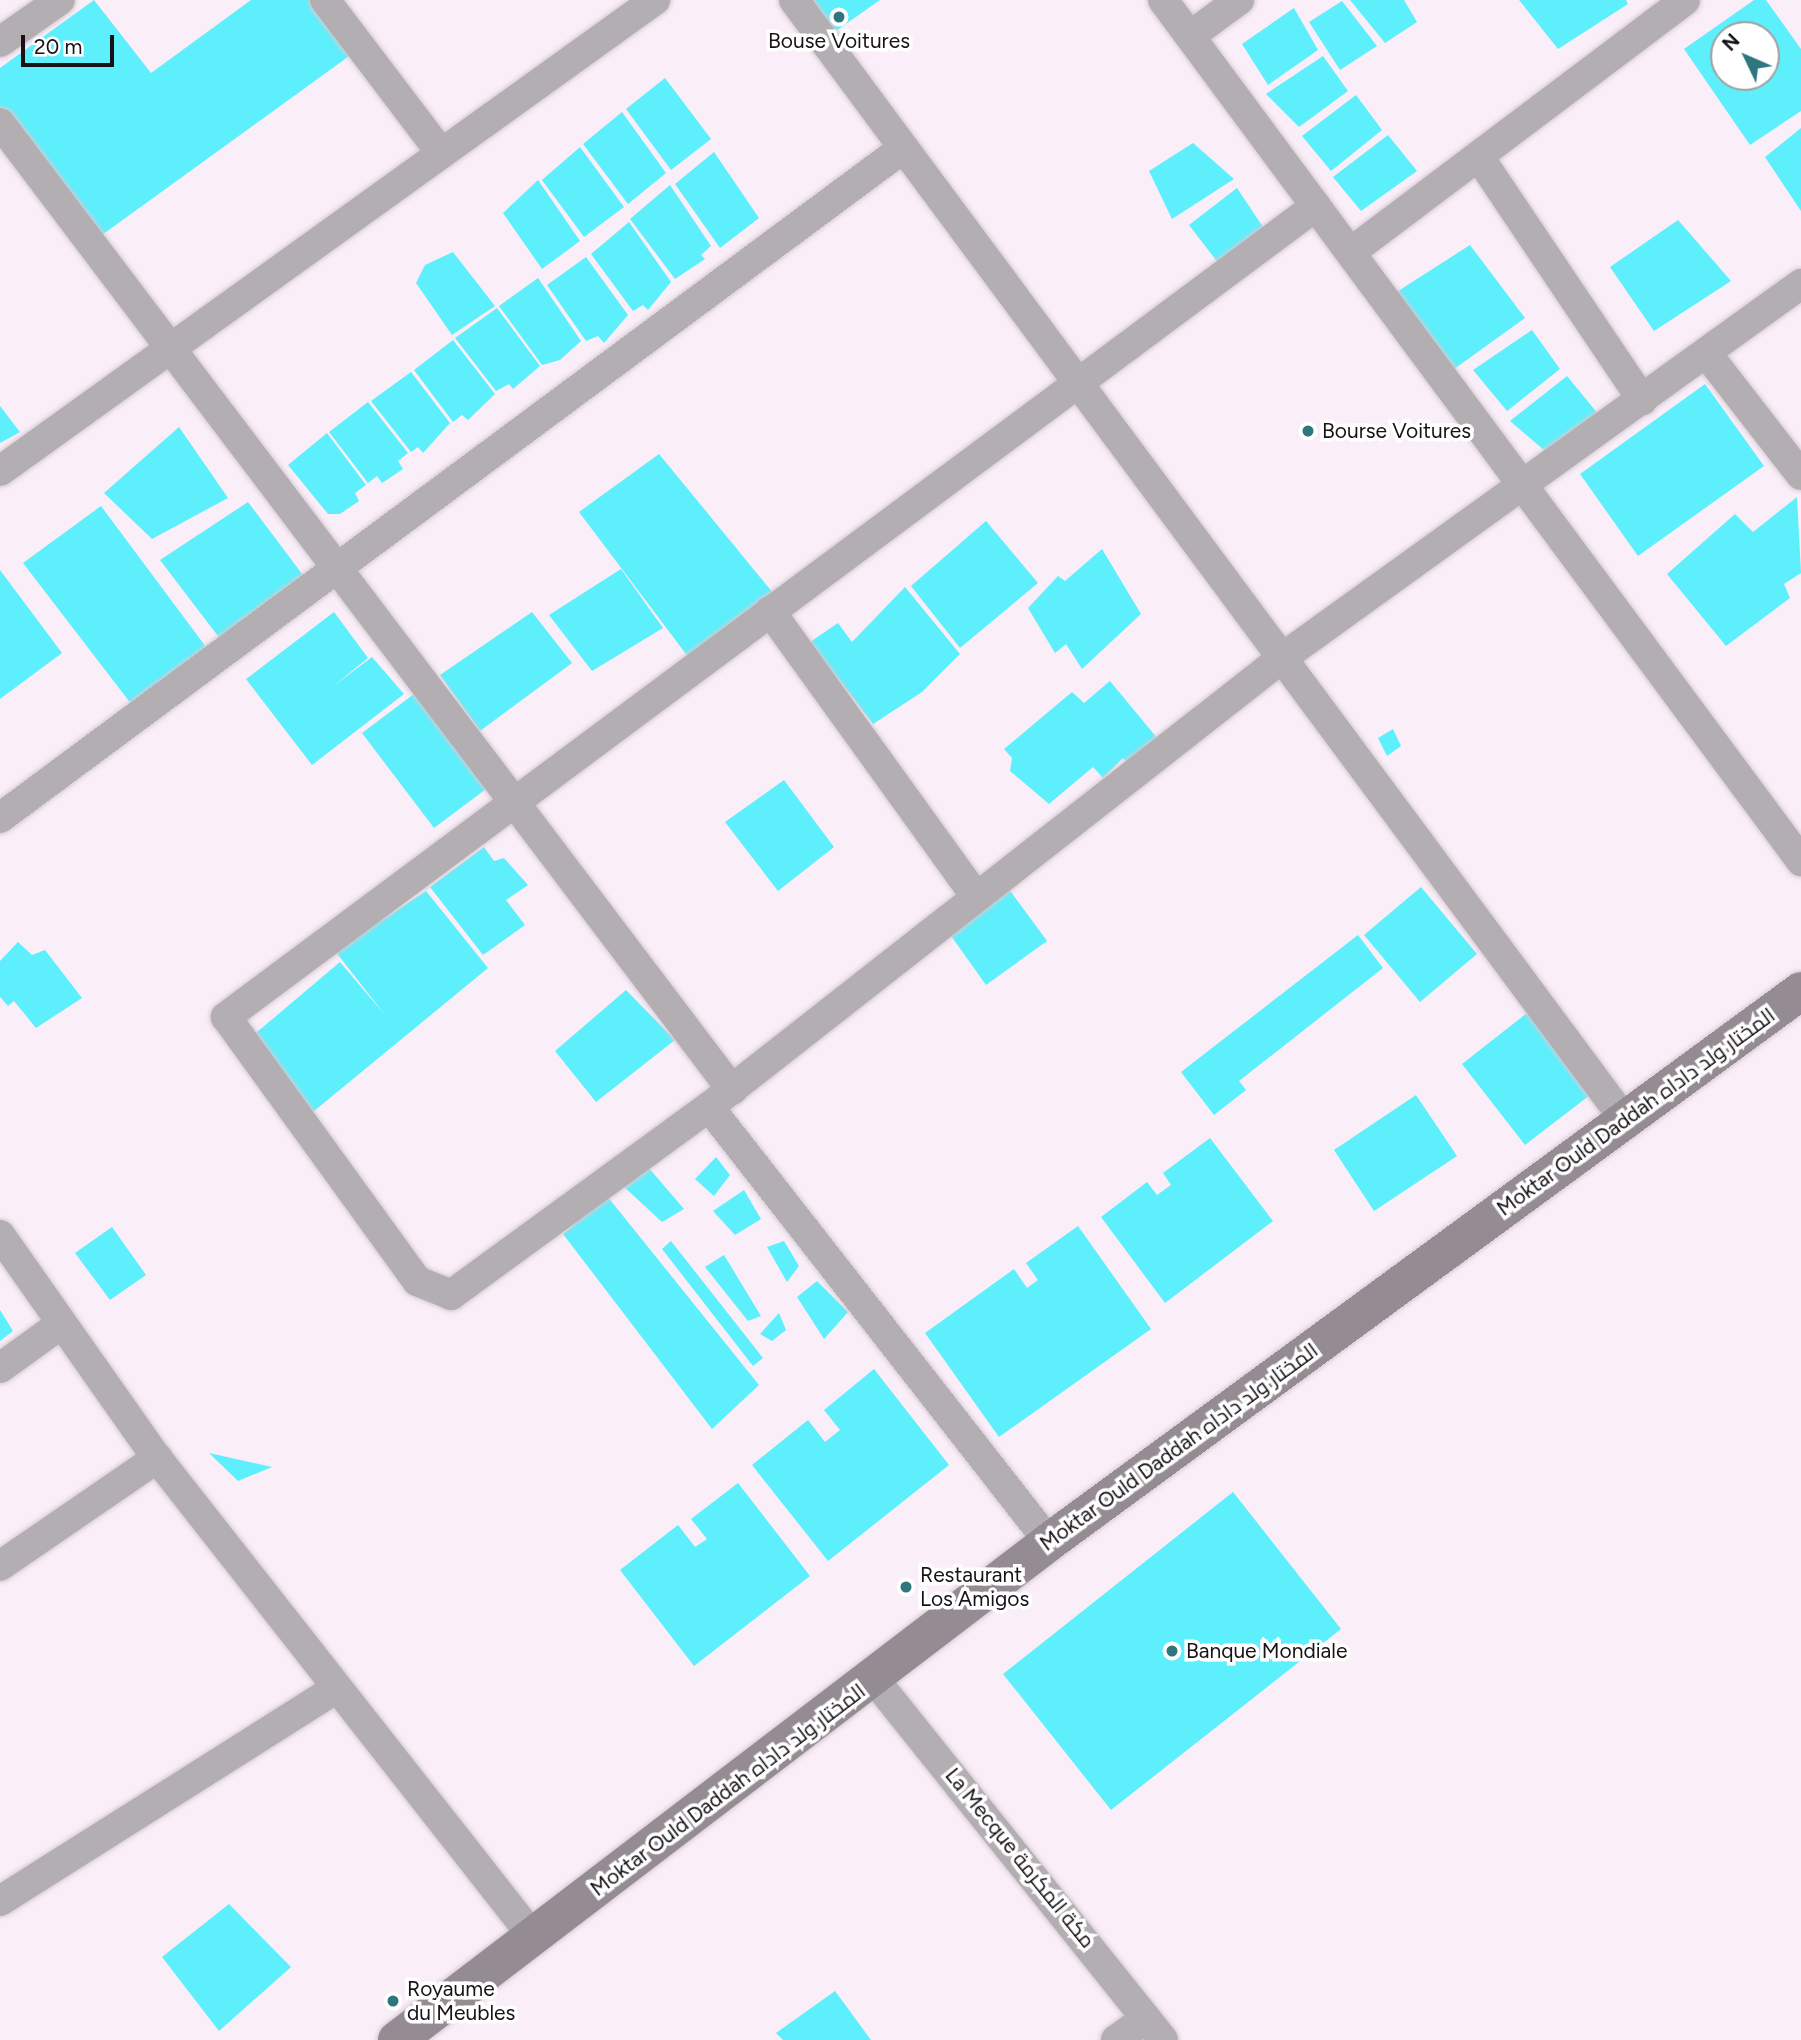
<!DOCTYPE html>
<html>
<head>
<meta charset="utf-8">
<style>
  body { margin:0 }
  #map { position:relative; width:1801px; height:2040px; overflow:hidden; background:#faeef8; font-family:Figtree,Cairo,sans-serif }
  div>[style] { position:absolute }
  .building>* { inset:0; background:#5deffc }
  .roads { filter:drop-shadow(0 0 2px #d6cbd4) drop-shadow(0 0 2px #d6cbd4) }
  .street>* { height:30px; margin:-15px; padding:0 15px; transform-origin:15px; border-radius:15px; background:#b3aeb2 }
  .secondary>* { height:38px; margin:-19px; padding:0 19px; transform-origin:19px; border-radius:19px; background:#948c92 }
  .dots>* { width:19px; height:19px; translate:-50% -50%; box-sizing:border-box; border:4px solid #fff; border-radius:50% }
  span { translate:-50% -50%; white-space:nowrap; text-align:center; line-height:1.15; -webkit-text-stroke:7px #fff; paint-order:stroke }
  .poi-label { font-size:21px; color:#161215 }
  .left { translate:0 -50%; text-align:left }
  .street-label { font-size:21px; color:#161215 }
  .north { position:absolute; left:1710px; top:21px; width:70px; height:70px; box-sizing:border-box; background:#fff; border:2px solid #a2a0a1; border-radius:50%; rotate:314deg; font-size:19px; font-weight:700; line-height:28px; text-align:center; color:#161215 }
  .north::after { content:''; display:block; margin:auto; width:24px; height:32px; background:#2e777e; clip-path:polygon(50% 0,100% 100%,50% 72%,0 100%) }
  .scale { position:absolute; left:21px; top:35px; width:93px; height:32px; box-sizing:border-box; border:4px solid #161215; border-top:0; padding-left:9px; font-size:21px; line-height:24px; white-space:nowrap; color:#161215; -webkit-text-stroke:5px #fff; paint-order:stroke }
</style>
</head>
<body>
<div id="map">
  <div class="building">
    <div style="clip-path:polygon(94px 0,151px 73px,251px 0,313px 0,352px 54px,95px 240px,0 107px,0 68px)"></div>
    <div style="clip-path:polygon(810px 0,880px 0,833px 33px)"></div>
    <div style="clip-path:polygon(1350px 0,1404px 0,1417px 22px,1385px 43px)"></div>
    <div style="clip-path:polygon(1519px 0,1626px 0,1628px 4px,1558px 49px)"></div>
    <div style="clip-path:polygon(evenodd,1754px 0,1766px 0,1801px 49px,1801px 111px,1750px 145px,1684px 49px,1754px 0,1724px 35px,1766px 35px,1766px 77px,1724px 77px,1724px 35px)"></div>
    <div style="clip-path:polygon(1342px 1px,1377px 46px,1340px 70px,1309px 22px)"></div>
    <div style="clip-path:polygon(1294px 8px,1318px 50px,1268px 85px,1242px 44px)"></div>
    <div style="clip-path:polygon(1323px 56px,1348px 91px,1299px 127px,1266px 94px)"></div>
    <div style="clip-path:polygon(665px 78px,711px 139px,671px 170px,626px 109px)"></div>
    <div style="clip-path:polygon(1356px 95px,1382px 130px,1331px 171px,1302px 136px)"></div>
    <div style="clip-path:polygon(622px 112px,666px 173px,628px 204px,583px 144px)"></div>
    <div style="clip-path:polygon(1801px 128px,1801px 211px,1765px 157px)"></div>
    <div style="clip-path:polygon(1388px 135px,1417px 171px,1361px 211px,1333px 177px)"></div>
    <div style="clip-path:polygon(1193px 143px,1234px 179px,1172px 219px,1149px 171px)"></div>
    <div style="clip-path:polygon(580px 147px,624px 207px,584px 237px,542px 180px)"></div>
    <div style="clip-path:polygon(714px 152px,759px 218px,720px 248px,675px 184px)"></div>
    <div style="clip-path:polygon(538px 180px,580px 241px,542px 269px,503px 213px)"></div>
    <div style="clip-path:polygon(670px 185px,711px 246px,701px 255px,705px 259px,675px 279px,630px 219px)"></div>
    <div style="clip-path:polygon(1237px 188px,1265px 230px,1219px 264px,1189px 225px)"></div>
    <div style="clip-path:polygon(1678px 220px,1731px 281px,1654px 331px,1610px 267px)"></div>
    <div style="clip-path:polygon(629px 222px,671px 282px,648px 310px,643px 305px,633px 311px,591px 254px)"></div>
    <div style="clip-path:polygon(1470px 245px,1525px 318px,1450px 372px,1392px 295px)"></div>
    <div style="clip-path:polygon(453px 252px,495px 306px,452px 335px,416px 283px,425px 265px)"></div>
    <div style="clip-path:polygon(586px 257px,628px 315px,604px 343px,598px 336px,586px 341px,547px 285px)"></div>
    <div style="clip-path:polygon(538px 278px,581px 341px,560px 360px,542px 365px,499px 306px)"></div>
    <div style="clip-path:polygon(497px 308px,540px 366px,513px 389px,509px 384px,496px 391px,455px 338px)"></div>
    <div style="clip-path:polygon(1532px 330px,1560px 369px,1507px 411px,1473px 370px)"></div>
    <div style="clip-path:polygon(453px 340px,495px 394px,468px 420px,462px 415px,453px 422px,414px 370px)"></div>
    <div style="clip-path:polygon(411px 372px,450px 423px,423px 453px,418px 447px,411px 452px,371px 401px)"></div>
    <div style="clip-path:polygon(1567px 376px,1599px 415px,1545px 451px,1510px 421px)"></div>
    <div style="clip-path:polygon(1705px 384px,1764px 466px,1638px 556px,1580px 474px)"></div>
    <div style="clip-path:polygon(368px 402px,408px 453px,398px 461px,403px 469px,382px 483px,377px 476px,368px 483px,329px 432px)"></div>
    <div style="clip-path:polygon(0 406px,20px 432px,0 443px)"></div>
    <div style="clip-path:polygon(179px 427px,228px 498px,152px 539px,104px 493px)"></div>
    <div style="clip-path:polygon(327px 433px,366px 485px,355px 493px,359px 501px,340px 514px,328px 514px,288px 465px)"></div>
    <div style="clip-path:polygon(659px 454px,778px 599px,689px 658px,579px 512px)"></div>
    <div style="clip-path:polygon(1797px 497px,1801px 573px,1784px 584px,1790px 598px,1726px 646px,1667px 574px,1735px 514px,1753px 532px)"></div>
    <div style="clip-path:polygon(248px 502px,312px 587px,224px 644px,160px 560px)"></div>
    <div style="clip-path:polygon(101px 506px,209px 651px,132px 705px,23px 563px)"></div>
    <div style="clip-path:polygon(986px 521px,1038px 583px,960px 648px,911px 586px)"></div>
    <div style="clip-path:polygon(1102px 549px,1141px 614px,1082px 669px,1066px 644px,1055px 653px,1028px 608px,1058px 576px,1065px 581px)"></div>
    <div style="clip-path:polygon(621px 569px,663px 628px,592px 671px,549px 615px)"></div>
    <div style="clip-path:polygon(0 570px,62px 653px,0 699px)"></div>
    <div style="clip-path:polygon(905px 587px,960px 654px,922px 692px,873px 724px,810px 642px,838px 623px,852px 642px)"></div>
    <div style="clip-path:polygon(334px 612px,368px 658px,332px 687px,372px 657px,404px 694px,312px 765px,246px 679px)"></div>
    <div style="clip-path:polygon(532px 612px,572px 663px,480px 731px,440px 675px)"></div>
    <div style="clip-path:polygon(1110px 681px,1162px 744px,1131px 767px,1123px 758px,1103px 778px,1093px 767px,1049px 804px,1010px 771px,1012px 758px,1004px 749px,1072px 692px,1084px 703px)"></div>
    <div style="clip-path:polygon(418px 691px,490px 786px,434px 828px,362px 733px)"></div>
    <div style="clip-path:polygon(1393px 729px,1401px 746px,1387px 756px,1378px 738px)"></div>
    <div style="clip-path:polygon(784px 780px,834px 847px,778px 891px,725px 822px)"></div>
    <div style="clip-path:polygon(484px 847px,494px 861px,504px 858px,528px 885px,506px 900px,525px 925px,483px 955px,430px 887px)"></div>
    <div style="clip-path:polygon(1421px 887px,1477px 954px,1420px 1002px,1364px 935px)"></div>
    <div style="clip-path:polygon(1008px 888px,1047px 941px,986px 985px,949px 933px)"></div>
    <div style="clip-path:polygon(426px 891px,488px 968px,308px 1116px,250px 1038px,340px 962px,385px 1015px,335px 951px)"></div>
    <div style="clip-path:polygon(1358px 935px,1383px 968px,1239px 1081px,1246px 1090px,1214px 1115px,1181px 1072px)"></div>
    <div style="clip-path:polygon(18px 942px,32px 955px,45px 950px,82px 998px,36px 1028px,14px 1001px,8px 1006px,0 997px,0 961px)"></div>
    <div style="clip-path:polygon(626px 990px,675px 1040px,596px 1102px,555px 1051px)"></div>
    <div style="clip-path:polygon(1527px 1013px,1590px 1095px,1525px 1145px,1462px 1064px)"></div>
    <div style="clip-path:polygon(1416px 1095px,1457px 1156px,1374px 1211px,1334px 1150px)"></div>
    <div style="clip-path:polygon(1210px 1138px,1273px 1221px,1165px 1303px,1101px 1217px,1147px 1182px,1157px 1195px,1171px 1185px,1163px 1173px)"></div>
    <div style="clip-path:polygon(716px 1157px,730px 1175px,714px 1196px,695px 1179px)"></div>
    <div style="clip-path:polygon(648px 1167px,684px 1209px,662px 1222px,622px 1185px)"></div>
    <div style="clip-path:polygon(744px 1190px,761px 1219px,735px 1235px,713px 1211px)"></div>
    <div style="clip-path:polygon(607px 1196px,759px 1385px,712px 1429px,563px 1234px)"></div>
    <div style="clip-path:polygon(1078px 1226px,1151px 1329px,999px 1437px,925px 1333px,1014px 1269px,1027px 1288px,1038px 1280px,1026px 1263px)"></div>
    <div style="clip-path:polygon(112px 1227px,146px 1275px,110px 1300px,75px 1253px)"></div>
    <div style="clip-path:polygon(671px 1241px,763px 1358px,753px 1366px,662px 1249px)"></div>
    <div style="clip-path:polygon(784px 1241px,799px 1266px,787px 1282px,767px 1247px)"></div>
    <div style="clip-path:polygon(724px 1255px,761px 1316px,748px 1321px,705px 1267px)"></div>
    <div style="clip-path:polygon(817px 1281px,848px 1312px,824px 1339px,797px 1297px)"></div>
    <div style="clip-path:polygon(0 1310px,13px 1331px,0 1341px)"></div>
    <div style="clip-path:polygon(779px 1313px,786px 1330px,772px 1341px,760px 1334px)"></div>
    <div style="clip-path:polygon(874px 1369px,949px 1465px,828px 1561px,752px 1465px,808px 1420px,825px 1442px,840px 1430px,824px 1410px)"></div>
    <div style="clip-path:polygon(209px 1453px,272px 1467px,238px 1481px)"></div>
    <div style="clip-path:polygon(738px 1483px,810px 1576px,694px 1666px,620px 1570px,678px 1525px,695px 1547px,707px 1539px,691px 1519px)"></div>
    <div style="clip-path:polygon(1233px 1492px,1341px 1629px,1111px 1810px,1003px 1674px)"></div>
    <div style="clip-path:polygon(229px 1904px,291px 1967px,219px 2031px,162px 1957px)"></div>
    <div style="clip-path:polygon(835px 1991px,871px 2040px,783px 2040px,776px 2033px)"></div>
  </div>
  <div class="roads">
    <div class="street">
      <div style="left:325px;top:0;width:192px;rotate:52.8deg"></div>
      <div style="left:794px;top:0;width:1395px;rotate:53.43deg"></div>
      <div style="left:1163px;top:0;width:1072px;rotate:53.46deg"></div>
      <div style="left:1190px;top:36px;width:61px;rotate:-36.3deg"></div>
      <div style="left:0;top:42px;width:73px;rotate:-35deg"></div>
      <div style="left:0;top:123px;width:1213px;rotate:52.87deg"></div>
      <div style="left:1479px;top:157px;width:293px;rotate:56.1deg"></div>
      <div style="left:1316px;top:206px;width:1359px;rotate:143.35deg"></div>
      <div style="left:226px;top:1017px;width:326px;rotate:54.1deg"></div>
      <div style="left:417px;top:1281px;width:37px;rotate:22deg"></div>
      <div style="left:451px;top:1295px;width:319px;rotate:-36.1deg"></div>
      <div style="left:709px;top:1107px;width:728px;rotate:-38.08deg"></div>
      <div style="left:1282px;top:658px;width:640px;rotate:-35.78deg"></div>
      <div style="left:1351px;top:252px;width:418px;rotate:-37deg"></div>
      <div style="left:1707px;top:354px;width:153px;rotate:52.2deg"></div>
      <div style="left:0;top:471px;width:807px;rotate:-35.72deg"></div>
      <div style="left:770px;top:611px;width:352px;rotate:54.2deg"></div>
      <div style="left:0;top:818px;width:1123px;rotate:-36.56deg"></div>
      <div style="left:709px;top:1107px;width:552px;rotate:51.99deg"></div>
      <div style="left:0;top:1235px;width:273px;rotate:54.9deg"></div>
      <div style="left:157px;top:1458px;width:610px;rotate:51.85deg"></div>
      <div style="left:0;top:1368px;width:75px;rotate:-35.8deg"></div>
      <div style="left:0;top:1566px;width:191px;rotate:-34.5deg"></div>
      <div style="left:874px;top:1679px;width:462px;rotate:51.3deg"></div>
      <div style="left:0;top:1901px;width:396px;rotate:-32.3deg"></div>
      <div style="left:1116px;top:2040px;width:37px;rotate:-36deg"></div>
    </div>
    <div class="secondary">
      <div style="left:397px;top:2040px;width:820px;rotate:-37.37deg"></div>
      <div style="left:1049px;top:1542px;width:932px;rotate:-36.23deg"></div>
    </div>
  </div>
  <div class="dots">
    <div style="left:839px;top:17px;background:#2e777e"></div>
    <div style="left:1308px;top:431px;background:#2e777e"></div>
    <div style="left:906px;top:1587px;background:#2e777e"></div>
    <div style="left:1172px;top:1651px;background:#2e777e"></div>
    <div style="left:393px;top:2001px;background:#2e777e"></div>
  </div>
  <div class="poi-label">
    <span style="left:839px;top:41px">Bouse Voitures</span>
    <span class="left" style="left:1322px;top:431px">Bourse Voitures</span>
    <span class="left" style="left:920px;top:1587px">Restaurant<br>Los Amigos</span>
    <span class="left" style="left:1186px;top:1651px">Banque Mondiale</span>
    <span class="left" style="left:407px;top:2001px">Royaume<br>du Meubles</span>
  </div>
  <div class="street-label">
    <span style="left:1636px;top:1112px;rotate:-36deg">Moktar Ould Daddah المختار ولد داداه</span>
    <span style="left:1179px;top:1447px;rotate:-36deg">Moktar Ould Daddah المختار ولد داداه</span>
    <span style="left:728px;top:1790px;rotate:-37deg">Moktar Ould Daddah المختار ولد داداه</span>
    <span style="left:1020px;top:1858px;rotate:51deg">La Mecque مكة المكرمة</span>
  </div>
  <div class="north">N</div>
  <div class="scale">20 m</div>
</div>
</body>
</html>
